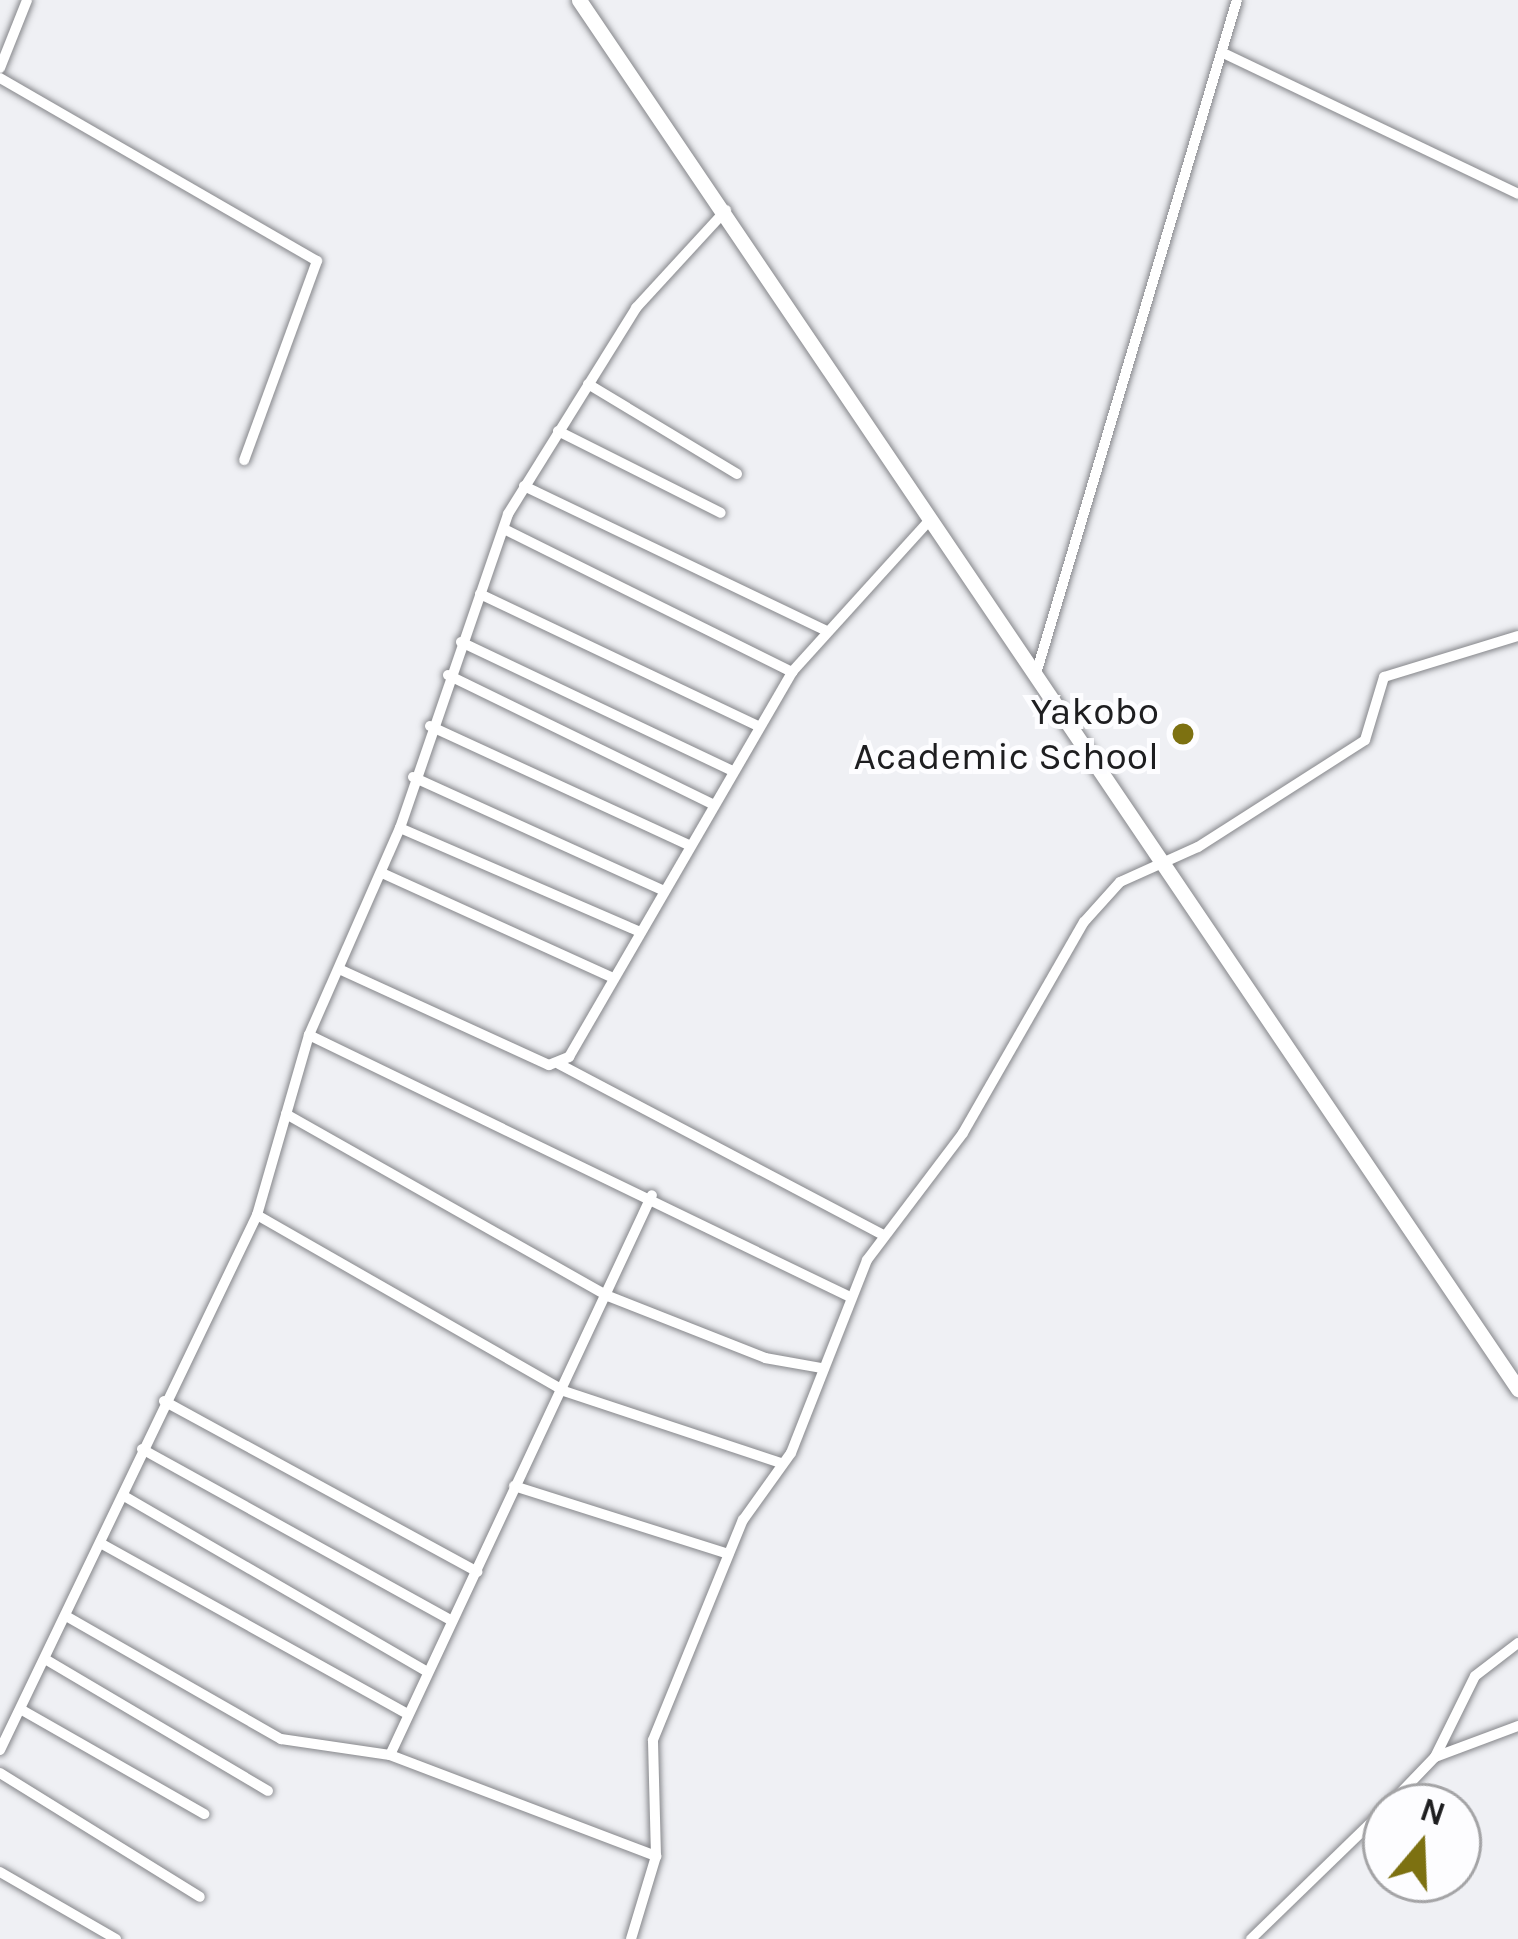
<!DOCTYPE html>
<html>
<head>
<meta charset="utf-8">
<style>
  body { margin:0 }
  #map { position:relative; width:1518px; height:1939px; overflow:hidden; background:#eff0f4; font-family:Karla,sans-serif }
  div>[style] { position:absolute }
  .roads { filter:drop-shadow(0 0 3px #85868a) drop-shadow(0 0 3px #85868a) }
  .street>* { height:10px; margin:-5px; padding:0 5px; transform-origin:5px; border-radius:5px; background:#fff }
  .secondary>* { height:15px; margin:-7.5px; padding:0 7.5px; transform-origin:7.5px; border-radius:7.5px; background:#fff }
  .dots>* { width:33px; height:33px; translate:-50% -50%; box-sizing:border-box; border:6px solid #fdfdff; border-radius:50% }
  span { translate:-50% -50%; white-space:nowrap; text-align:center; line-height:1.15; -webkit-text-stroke:10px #fdfdff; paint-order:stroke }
  .poi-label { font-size:39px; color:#1e1e20 }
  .right { translate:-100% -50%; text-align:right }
  .north { position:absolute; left:1362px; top:1783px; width:120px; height:120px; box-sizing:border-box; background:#fdfdff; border:3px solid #a4a4a6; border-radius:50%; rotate:19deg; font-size:33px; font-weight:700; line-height:48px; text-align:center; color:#1e1e20 }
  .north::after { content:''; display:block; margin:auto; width:42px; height:54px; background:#7d7111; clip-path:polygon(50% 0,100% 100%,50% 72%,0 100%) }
</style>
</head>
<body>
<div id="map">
  <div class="roads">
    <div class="street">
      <div style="left:1223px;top:53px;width:327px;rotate:25.5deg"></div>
      <div style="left:0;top:68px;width:73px;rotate:-68.3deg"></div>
      <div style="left:0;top:78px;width:366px;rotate:30deg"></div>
      <div style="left:317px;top:261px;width:212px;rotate:110.1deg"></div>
      <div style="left:588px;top:384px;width:174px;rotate:31.1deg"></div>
      <div style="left:558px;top:431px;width:182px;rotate:26.7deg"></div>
      <div style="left:524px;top:486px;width:334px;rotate:25.6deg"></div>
      <div style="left:504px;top:529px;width:322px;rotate:26.4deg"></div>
      <div style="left:480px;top:594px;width:306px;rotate:25.4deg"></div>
      <div style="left:461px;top:642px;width:299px;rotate:25.4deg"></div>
      <div style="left:448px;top:675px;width:294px;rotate:26deg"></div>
      <div style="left:1035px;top:677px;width:706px;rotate:-73.39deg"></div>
      <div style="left:430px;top:726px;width:285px;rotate:24.7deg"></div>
      <div style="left:413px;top:777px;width:276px;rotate:24.4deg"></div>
      <div style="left:400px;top:828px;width:262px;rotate:23.4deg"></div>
      <div style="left:382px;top:873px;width:254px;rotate:24.4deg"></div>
      <div style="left:339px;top:969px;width:231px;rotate:24.6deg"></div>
      <div style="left:549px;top:1065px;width:22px;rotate:-22deg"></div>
      <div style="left:569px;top:1057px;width:445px;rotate:-59.9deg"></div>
      <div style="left:792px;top:672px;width:205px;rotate:-47.8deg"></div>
      <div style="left:309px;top:1035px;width:599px;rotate:25.84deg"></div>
      <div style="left:559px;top:1064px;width:365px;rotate:27.8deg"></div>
      <div style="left:286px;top:1114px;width:370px;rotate:29.5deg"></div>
      <div style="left:608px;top:1296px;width:169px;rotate:21.5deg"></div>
      <div style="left:765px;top:1358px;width:58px;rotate:10deg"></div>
      <div style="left:257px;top:1215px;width:354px;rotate:29.8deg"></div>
      <div style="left:564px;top:1391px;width:229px;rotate:18.4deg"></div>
      <div style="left:164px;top:1401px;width:357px;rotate:28.6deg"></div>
      <div style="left:142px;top:1449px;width:353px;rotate:29deg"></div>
      <div style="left:514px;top:1486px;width:225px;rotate:17.6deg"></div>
      <div style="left:124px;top:1496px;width:349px;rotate:30.1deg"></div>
      <div style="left:102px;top:1544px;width:349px;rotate:29.1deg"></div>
      <div style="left:66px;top:1616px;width:248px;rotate:29.8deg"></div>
      <div style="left:281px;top:1739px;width:110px;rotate:8.4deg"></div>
      <div style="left:390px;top:1755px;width:285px;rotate:20.8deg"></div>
      <div style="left:45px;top:1659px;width:259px;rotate:30.6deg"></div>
      <div style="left:22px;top:1710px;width:210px;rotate:29.7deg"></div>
      <div style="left:0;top:1750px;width:594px;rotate:-64.34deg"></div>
      <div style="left:257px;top:1215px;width:187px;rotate:-73.9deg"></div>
      <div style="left:309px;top:1035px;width:226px;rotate:-66.3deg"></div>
      <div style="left:400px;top:828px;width:332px;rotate:-71deg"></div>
      <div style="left:508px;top:514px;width:243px;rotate:-58.1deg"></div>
      <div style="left:636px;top:308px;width:133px;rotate:-47.4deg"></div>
      <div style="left:390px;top:1755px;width:618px;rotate:-64.93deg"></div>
      <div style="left:1435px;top:1757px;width:90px;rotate:-63.7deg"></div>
      <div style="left:1475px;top:1676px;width:54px;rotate:-37.5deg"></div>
      <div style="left:0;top:1773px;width:235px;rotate:31.8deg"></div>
      <div style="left:1387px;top:1807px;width:69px;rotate:-46.2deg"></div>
      <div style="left:1435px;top:1757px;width:89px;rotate:-20.5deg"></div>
      <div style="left:0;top:1872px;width:134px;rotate:30deg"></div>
      <div style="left:631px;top:1939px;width:87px;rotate:-73.2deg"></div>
      <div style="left:656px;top:1856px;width:116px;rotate:-91.5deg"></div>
      <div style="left:653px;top:1740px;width:238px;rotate:-67.8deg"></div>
      <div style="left:743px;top:1520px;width:82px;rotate:-54.4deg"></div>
      <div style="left:791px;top:1453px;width:207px;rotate:-68.5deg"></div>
      <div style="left:867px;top:1260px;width:159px;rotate:-52.9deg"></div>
      <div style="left:963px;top:1133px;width:243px;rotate:-60.2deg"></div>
      <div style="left:1084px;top:922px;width:54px;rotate:-48deg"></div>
      <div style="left:1120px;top:882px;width:85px;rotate:-24.2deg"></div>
      <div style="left:1198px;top:847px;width:198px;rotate:-32.6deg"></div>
      <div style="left:1365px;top:740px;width:66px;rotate:-73.2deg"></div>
      <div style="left:1384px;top:677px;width:140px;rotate:-17deg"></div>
      <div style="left:1251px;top:1939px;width:188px;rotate:-44.1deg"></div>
    </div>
    <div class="secondary">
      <div style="left:579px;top:0;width:1677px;rotate:55.94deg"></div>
    </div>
  </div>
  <div class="dots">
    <div style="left:1183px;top:734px;background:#7d7111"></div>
  </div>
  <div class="poi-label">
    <span class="right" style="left:1159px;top:734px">Yakobo<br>Academic School</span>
  </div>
  <div class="north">N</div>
</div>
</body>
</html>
